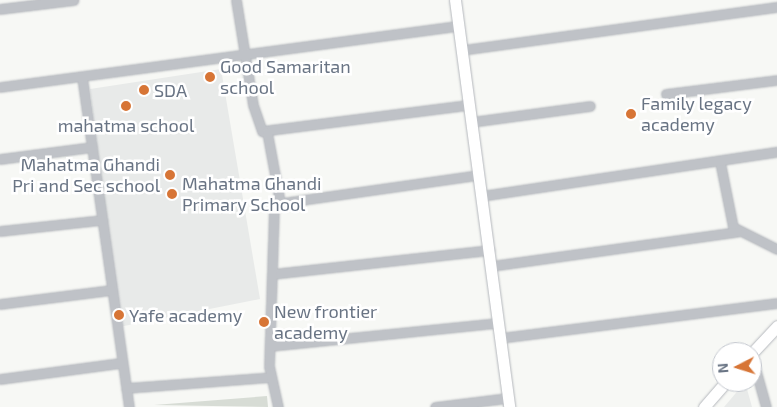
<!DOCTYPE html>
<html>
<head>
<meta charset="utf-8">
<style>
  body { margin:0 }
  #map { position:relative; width:777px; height:407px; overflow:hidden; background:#f7f8f5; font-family:"Exo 2",sans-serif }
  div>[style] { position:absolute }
  .built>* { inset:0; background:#e8eae9 }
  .green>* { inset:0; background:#d7dcd5 }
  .roads { filter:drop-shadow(0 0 1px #b5b8bd) drop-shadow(0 0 1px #b5b8bd) }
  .minor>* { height:9px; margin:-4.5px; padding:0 4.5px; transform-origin:4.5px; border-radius:4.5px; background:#bfc2c7 }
  .major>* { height:11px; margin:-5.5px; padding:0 5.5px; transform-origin:5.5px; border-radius:5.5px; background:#fff }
  .dots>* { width:14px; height:14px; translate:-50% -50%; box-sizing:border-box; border:2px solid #fff; border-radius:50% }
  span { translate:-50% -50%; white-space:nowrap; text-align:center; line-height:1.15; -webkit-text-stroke:5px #fff; paint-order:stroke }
  .poi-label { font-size:18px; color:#697484 }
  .left { translate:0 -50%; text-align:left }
  .right { translate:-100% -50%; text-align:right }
  .north { position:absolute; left:712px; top:342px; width:50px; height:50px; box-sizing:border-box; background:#fff; border:1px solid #c3c7ce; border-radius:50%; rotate:265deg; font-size:14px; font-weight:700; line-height:20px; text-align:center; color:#697484 }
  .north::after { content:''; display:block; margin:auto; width:18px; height:22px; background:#d77536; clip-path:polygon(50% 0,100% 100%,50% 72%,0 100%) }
</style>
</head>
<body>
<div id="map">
  <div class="built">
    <div style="clip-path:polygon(221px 69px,260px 299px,119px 327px,90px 89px)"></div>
    <div style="clip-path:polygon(745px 382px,752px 407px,724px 407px,730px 400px)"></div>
  </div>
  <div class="green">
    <div style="clip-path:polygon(267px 396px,268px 407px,154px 405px)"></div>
  </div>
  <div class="roads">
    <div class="minor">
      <div style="left:236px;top:0;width:106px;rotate:80.8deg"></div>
      <div style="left:253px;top:105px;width:28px;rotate:71deg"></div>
      <div style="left:262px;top:131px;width:209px;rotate:-7.2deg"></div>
      <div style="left:0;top:9px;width:74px;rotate:-7deg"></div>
      <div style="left:462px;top:50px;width:318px;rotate:-7.8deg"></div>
      <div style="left:82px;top:77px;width:333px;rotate:81.9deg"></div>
      <div style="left:0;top:87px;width:462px;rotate:-7.6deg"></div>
      <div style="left:666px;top:94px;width:112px;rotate:-7.2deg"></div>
      <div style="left:471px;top:122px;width:120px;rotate:-7.7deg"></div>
      <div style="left:267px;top:132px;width:71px;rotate:79.5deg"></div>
      <div style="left:0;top:159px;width:93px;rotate:-7.4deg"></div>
      <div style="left:720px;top:162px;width:66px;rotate:78.7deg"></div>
      <div style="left:733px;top:227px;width:49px;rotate:26.6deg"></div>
      <div style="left:481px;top:196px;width:299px;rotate:-8.5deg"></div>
      <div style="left:0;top:231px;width:103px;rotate:-6.2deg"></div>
      <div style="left:491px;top:266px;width:248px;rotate:-7.9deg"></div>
      <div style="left:272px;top:274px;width:219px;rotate:-6.3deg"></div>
      <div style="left:0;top:304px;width:112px;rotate:-7.2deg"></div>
      <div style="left:500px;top:338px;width:279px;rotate:-7.2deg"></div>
      <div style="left:270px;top:346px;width:229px;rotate:-5.8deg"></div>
      <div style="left:752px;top:357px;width:52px;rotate:74.4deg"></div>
      <div style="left:0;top:379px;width:121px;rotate:-7.6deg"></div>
      <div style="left:126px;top:388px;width:145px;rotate:-4.3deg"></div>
      <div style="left:278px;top:407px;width:42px;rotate:-102.4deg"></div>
      <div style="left:269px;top:366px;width:162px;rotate:-88.2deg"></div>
      <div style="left:274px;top:204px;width:206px;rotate:-8.1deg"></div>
      <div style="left:435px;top:407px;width:73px;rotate:-7.1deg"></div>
    </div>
    <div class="major">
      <div style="left:455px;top:0;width:411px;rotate:82.4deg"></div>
      <div style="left:752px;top:353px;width:37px;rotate:-47deg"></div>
      <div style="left:704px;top:407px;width:33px;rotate:-49deg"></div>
    </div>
  </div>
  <div class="dots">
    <div style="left:210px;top:77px;background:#d77536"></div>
    <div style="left:144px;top:90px;background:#d77536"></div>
    <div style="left:126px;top:106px;background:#d77536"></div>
    <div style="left:631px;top:114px;background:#d77536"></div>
    <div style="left:170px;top:175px;background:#d77536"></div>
    <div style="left:172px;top:194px;background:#d77536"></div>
    <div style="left:119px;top:315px;background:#d77536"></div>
    <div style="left:264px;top:322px;background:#d77536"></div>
  </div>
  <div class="poi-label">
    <span class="left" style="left:220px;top:77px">Good Samaritan<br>school</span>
    <span class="left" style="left:154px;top:90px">SDA</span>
    <span class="left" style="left:641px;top:114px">Family legacy<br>academy</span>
    <span style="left:126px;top:125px">mahatma school</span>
    <span class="right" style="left:160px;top:175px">Mahatma Ghandi<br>Pri and Sec school</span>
    <span class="left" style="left:182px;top:194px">Mahatma Ghandi<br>Primary School</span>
    <span class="left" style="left:274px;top:322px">New frontier<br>academy</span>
    <span class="left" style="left:129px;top:315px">Yafe academy</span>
  </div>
  <div class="north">N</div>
</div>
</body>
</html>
